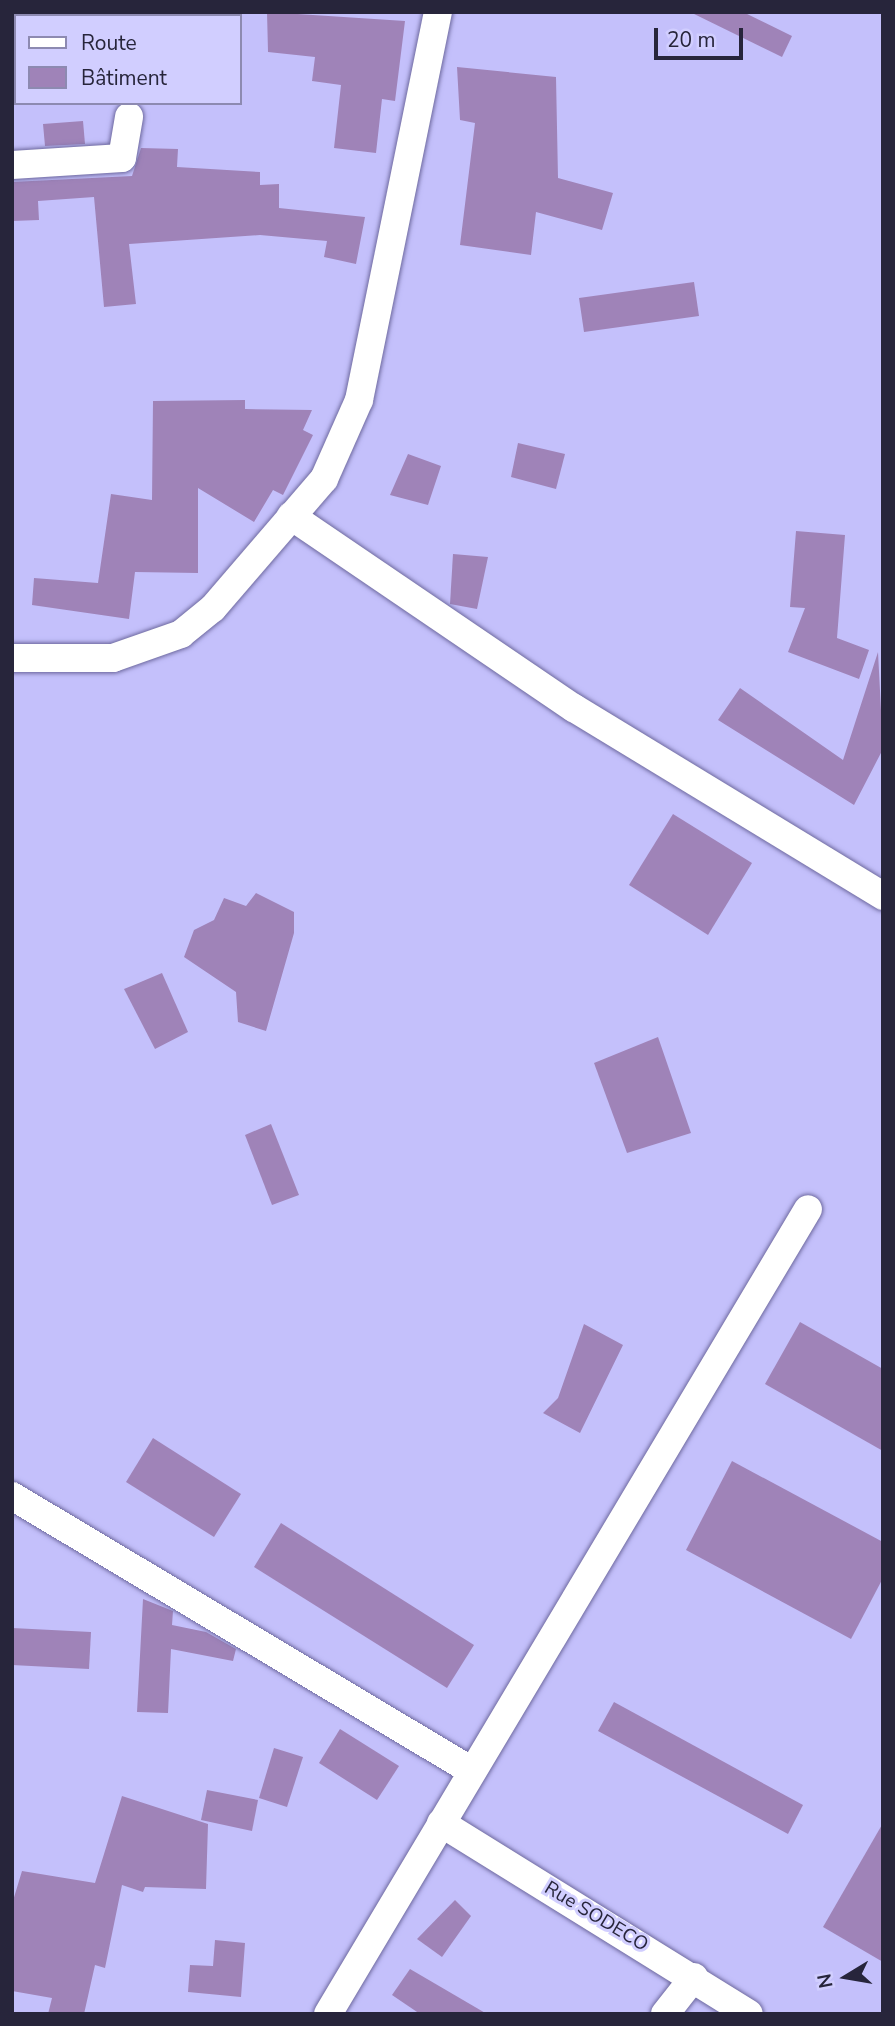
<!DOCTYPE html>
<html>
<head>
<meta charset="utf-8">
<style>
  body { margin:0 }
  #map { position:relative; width:895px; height:2026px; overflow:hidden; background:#c4c0fb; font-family:"Nunito Sans",sans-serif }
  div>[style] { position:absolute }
  .building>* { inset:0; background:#9f83b8 }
  .roads { filter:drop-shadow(0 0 2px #6e699f) drop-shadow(0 0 2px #6e699f) }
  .minor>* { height:28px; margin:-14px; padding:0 14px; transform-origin:14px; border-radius:14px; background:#fff }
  span { translate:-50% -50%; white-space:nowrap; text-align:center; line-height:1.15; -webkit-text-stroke:6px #d1ceff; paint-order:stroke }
  .street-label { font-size:19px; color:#27253b }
  .frame { position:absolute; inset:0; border:14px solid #27253b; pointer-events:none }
  .legend { position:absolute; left:14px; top:14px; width:228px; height:91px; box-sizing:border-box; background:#d1ceff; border:2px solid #8d8ab1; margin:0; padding:9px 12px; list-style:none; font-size:21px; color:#27253b }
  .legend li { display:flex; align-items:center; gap:14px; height:35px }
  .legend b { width:35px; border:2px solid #8d8ab1 }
  .north { position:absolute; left:811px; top:1942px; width:70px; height:70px; -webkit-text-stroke:5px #d1ceff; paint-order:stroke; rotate:259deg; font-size:19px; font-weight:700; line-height:28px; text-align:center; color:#27253b }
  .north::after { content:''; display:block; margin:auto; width:24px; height:32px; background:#27253b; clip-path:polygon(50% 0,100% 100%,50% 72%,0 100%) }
  .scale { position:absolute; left:654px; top:28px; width:89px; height:32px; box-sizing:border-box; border:4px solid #27253b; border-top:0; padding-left:9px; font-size:21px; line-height:24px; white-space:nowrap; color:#27253b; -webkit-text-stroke:5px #d1ceff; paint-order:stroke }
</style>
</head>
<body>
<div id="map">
  <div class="building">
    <div style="clip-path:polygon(267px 12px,405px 21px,395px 101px,382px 99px,376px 153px,334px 148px,341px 85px,312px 81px,315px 57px,268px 52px)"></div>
    <div style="clip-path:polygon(690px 12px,743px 12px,792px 36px,782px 57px)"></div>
    <div style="clip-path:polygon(457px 67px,556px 77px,558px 178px,613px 193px,602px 230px,536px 212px,531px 255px,460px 245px,475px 123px,460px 120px)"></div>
    <div style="clip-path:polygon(83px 121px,85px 144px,45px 146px,43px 124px)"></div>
    <div style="clip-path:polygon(141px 148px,178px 149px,177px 167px,260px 172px,260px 185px,279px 184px,279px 208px,365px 217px,356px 264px,324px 257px,327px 241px,260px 235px,129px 244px,136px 304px,104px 307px,94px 197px,38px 201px,39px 220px,12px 221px,12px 182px,132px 176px)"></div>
    <div style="clip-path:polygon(694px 282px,699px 316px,584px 332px,579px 298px)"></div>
    <div style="clip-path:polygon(245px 400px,245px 409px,312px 410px,303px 430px,313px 435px,283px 495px,273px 490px,254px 522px,198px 488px,198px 573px,135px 572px,129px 619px,32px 605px,34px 578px,98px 583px,111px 494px,152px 500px,153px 401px)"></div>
    <div style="clip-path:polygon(518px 443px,565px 454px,556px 489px,511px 477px)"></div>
    <div style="clip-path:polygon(408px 454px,441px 466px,428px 505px,390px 495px)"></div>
    <div style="clip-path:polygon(796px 531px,845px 535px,837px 638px,869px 650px,859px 679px,788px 652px,805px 608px,790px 607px)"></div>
    <div style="clip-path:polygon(453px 554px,488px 557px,477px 609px,450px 604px)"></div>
    <div style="clip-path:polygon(878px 652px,883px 749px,854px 805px,718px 720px,740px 688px,843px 760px)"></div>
    <div style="clip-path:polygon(673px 814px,752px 863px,708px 935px,629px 885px)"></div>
    <div style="clip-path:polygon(256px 893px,294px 912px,294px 933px,266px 1031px,238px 1022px,236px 992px,184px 957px,194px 930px,214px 920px,224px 898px,246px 906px)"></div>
    <div style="clip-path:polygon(162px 973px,188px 1032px,155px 1049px,124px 989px)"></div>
    <div style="clip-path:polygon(658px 1037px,691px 1133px,627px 1153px,594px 1063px)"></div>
    <div style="clip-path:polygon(271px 1124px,299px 1195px,272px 1205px,245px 1135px)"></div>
    <div style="clip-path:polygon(800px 1322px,883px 1369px,883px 1451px,765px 1384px)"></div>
    <div style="clip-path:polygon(584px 1324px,623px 1345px,580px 1433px,543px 1413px,558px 1398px)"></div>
    <div style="clip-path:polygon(153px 1438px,241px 1494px,214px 1537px,126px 1482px)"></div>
    <div style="clip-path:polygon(732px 1461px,883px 1542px,883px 1578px,851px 1639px,686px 1550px)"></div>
    <div style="clip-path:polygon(281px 1523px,474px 1645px,447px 1688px,254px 1567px)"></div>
    <div style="clip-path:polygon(143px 1599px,173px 1611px,172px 1625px,206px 1632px,236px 1649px,233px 1661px,171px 1649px,168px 1713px,137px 1712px)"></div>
    <div style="clip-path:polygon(12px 1628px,91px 1632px,89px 1669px,12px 1665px)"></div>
    <div style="clip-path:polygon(614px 1702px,803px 1805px,788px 1834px,598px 1731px)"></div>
    <div style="clip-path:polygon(340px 1729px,399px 1766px,377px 1800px,319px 1763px)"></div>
    <div style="clip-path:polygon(274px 1748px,303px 1757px,287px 1807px,259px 1798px)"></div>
    <div style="clip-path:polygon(207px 1790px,258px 1800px,252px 1831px,201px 1820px)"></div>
    <div style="clip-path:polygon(122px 1796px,208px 1824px,206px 1889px,145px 1887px,143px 1892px,122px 1885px,105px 1968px,95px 1965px,84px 2014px,48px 2014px,52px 1998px,12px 1991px,12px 1904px,22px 1871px,95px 1883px)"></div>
    <div style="clip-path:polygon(883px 1823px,883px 1962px,823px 1927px)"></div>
    <div style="clip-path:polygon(455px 1900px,471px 1916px,442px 1957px,417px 1939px)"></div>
    <div style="clip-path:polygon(215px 1940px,245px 1943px,241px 1997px,188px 1992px,190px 1965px,213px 1966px)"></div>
    <div style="clip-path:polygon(410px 1969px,487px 2014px,420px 2014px,392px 1995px)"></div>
  </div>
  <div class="roads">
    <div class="minor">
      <div style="left:12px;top:165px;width:110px;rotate:-3.6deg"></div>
      <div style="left:122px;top:158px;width:42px;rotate:-80.3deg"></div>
      <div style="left:291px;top:516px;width:342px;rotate:34.2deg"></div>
      <div style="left:574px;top:708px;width:362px;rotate:31.3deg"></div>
      <div style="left:12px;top:658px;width:101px"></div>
      <div style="left:113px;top:658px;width:72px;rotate:-19.4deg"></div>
      <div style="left:181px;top:634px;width:41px;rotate:-39.1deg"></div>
      <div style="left:213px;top:608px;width:170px;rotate:-49.3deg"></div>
      <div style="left:324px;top:479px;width:86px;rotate:-66.1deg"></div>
      <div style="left:359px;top:400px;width:396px;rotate:-78.5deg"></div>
      <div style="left:12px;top:1496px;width:536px;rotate:30.87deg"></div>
      <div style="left:441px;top:1823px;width:362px;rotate:31.8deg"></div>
      <div style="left:328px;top:2014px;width:937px;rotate:-59.19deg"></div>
      <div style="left:665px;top:2014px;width:47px;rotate:-51.9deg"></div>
    </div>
  </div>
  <div class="street-label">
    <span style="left:596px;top:1917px;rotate:31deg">Rue SODECO</span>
  </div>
  <div class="frame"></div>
  <ul class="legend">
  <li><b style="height:9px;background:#fff"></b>Route</li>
  <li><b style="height:19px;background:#9f83b8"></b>Bâtiment</li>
  </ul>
  <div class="north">N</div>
  <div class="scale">20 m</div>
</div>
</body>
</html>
